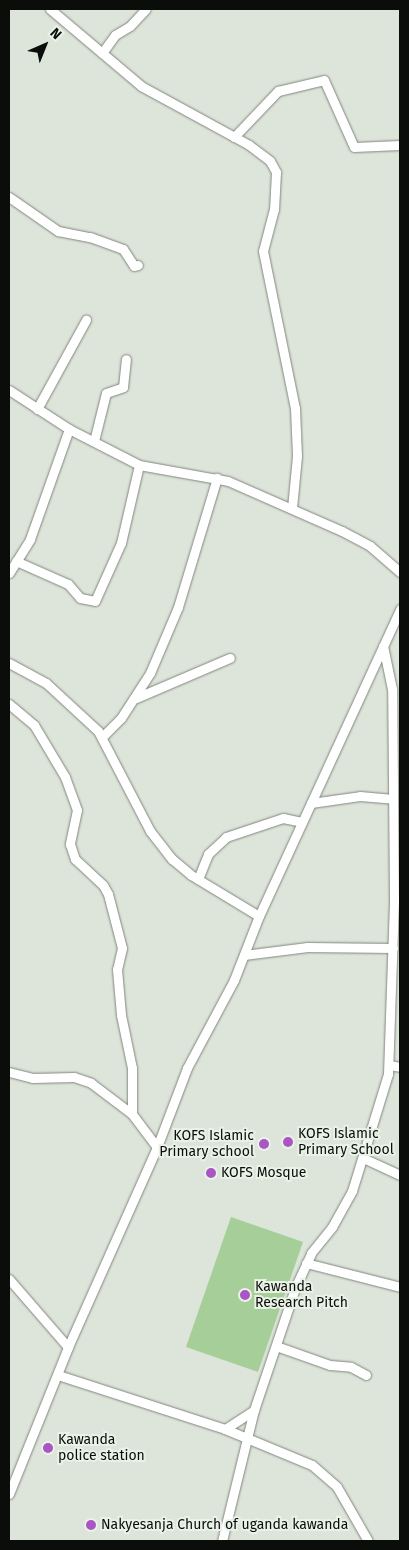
<!DOCTYPE html>
<html>
<head>
<meta charset="utf-8">
<style>
  body { margin:0 }
  #map { position:relative; width:409px; height:1550px; overflow:hidden; background:#dde4da; font-family:"Fira Sans",sans-serif }
  div>[style] { position:absolute }
  .green>* { inset:0; background:#a6ce98 }
  .roads { filter:drop-shadow(0 0 1px #80877e) drop-shadow(0 0 1px #80877e) }
  .minor>* { height:9px; margin:-4.5px; padding:0 4.5px; transform-origin:4.5px; border-radius:4.5px; background:#fff }
  .dots>* { width:14px; height:14px; translate:-50% -50%; box-sizing:border-box; border:2px solid #eaf2e7; border-radius:50% }
  span { translate:-50% -50%; white-space:nowrap; text-align:center; line-height:1.15; -webkit-text-stroke:4px #eaf2e7; paint-order:stroke }
  .poi-label { font-size:14px; color:#0a0d0a }
  .left { translate:0 -50%; text-align:left }
  .right { translate:-100% -50%; text-align:right }
  .frame { position:absolute; inset:0; border:10px solid #0a0d0a; pointer-events:none }
  .north { position:absolute; left:20px; top:20px; width:50px; height:50px; -webkit-text-stroke:4px #eaf2e7; paint-order:stroke; rotate:44deg; font-size:14px; font-weight:700; line-height:20px; text-align:center; color:#0a0d0a }
  .north::after { content:''; display:block; margin:auto; width:18px; height:22px; background:#0a0d0a; clip-path:polygon(50% 0,100% 100%,50% 72%,0 100%) }
</style>
</head>
<body>
<div id="map">
  <div class="green">
    <div style="clip-path:polygon(231px 1217px,303px 1242px,258px 1372px,186px 1347px)"></div>
  </div>
  <div class="roads">
    <div class="minor">
      <div style="left:50px;top:9px;width:119px;rotate:40.2deg"></div>
      <div style="left:141px;top:86px;width:123px;rotate:28.6deg"></div>
      <div style="left:249px;top:145px;width:26px;rotate:37deg"></div>
      <div style="left:270px;top:161px;width:13px;rotate:61deg"></div>
      <div style="left:276px;top:172px;width:37px;rotate:93deg"></div>
      <div style="left:274px;top:209px;width:43px;rotate:104.7deg"></div>
      <div style="left:263px;top:251px;width:160px;rotate:78.5deg"></div>
      <div style="left:295px;top:408px;width:48px;rotate:87.6deg"></div>
      <div style="left:297px;top:456px;width:52px;rotate:95.5deg"></div>
      <div style="left:102px;top:53px;width:22px;rotate:-54deg"></div>
      <div style="left:115px;top:35px;width:17px;rotate:-31deg"></div>
      <div style="left:130px;top:26px;width:23px;rotate:-47deg"></div>
      <div style="left:234px;top:137px;width:64px;rotate:-46.3deg"></div>
      <div style="left:278px;top:91px;width:47px;rotate:-13.4deg"></div>
      <div style="left:324px;top:80px;width:73px;rotate:65.9deg"></div>
      <div style="left:354px;top:147px;width:46px;rotate:-2.5deg"></div>
      <div style="left:9px;top:197px;width:60px;rotate:34.8deg"></div>
      <div style="left:58px;top:231px;width:33px;rotate:11deg"></div>
      <div style="left:90px;top:237px;width:35px;rotate:20deg"></div>
      <div style="left:123px;top:249px;width:20px;rotate:57deg"></div>
      <div style="left:134px;top:266px;width:4px;rotate:-14deg"></div>
      <div style="left:9px;top:390px;width:72px;rotate:33deg"></div>
      <div style="left:69px;top:429px;width:79px;rotate:27.2deg"></div>
      <div style="left:139px;top:465px;width:90px;rotate:10.2deg"></div>
      <div style="left:228px;top:481px;width:124px;rotate:23.7deg"></div>
      <div style="left:342px;top:531px;width:32px;rotate:28deg"></div>
      <div style="left:370px;top:546px;width:40px;rotate:41deg"></div>
      <div style="left:37px;top:409px;width:102px;rotate:-61.2deg"></div>
      <div style="left:94px;top:441px;width:49px;rotate:-76deg"></div>
      <div style="left:106px;top:393px;width:18px;rotate:-19deg"></div>
      <div style="left:123px;top:387px;width:28px;rotate:-84deg"></div>
      <div style="left:16px;top:561px;width:57px;rotate:23.9deg"></div>
      <div style="left:68px;top:584px;width:18px;rotate:49deg"></div>
      <div style="left:80px;top:598px;width:15px;rotate:11deg"></div>
      <div style="left:95px;top:601px;width:64px;rotate:-65.9deg"></div>
      <div style="left:121px;top:543px;width:80px;rotate:-77deg"></div>
      <div style="left:9px;top:573px;width:40px;rotate:-58deg"></div>
      <div style="left:30px;top:539px;width:117px;rotate:-70.5deg"></div>
      <div style="left:9px;top:663px;width:42px;rotate:28.4deg"></div>
      <div style="left:46px;top:683px;width:71px;rotate:42.7deg"></div>
      <div style="left:98px;top:731px;width:113px;rotate:62.5deg"></div>
      <div style="left:150px;top:831px;width:36px;rotate:52deg"></div>
      <div style="left:172px;top:859px;width:25px;rotate:40deg"></div>
      <div style="left:191px;top:875px;width:79px;rotate:31.1deg"></div>
      <div style="left:136px;top:698px;width:102px;rotate:-23.1deg"></div>
      <div style="left:9px;top:704px;width:33px;rotate:40deg"></div>
      <div style="left:34px;top:725px;width:61px;rotate:59.2deg"></div>
      <div style="left:65px;top:777px;width:35px;rotate:70deg"></div>
      <div style="left:77px;top:810px;width:35px;rotate:102deg"></div>
      <div style="left:70px;top:844px;width:16px;rotate:72deg"></div>
      <div style="left:75px;top:859px;width:38px;rotate:43deg"></div>
      <div style="left:103px;top:885px;width:10px;rotate:61deg"></div>
      <div style="left:108px;top:894px;width:56px;rotate:75.5deg"></div>
      <div style="left:122px;top:948px;width:22px;rotate:103deg"></div>
      <div style="left:117px;top:969px;width:46px;rotate:85deg"></div>
      <div style="left:121px;top:1015px;width:54px;rotate:78.3deg"></div>
      <div style="left:132px;top:1068px;width:46px;rotate:90deg"></div>
      <div style="left:102px;top:737px;width:27px;rotate:-45deg"></div>
      <div style="left:121px;top:718px;width:54px;rotate:-57.2deg"></div>
      <div style="left:150px;top:673px;width:72px;rotate:-67deg"></div>
      <div style="left:178px;top:607px;width:135px;rotate:-73.2deg"></div>
      <div style="left:311px;top:803px;width:49px;rotate:-8.1deg"></div>
      <div style="left:360px;top:796px;width:33px;rotate:5deg"></div>
      <div style="left:198px;top:879px;width:27px;rotate:-68deg"></div>
      <div style="left:208px;top:854px;width:25px;rotate:-43deg"></div>
      <div style="left:226px;top:837px;width:60px;rotate:-18.4deg"></div>
      <div style="left:283px;top:818px;width:19px;rotate:12deg"></div>
      <div style="left:244px;top:955px;width:64px;rotate:-7.2deg"></div>
      <div style="left:307px;top:947px;width:86px;rotate:0.7deg"></div>
      <div style="left:389px;top:1065px;width:11px;rotate:10deg"></div>
      <div style="left:9px;top:1072px;width:25px;rotate:14deg"></div>
      <div style="left:33px;top:1078px;width:41px;rotate:-1.4deg"></div>
      <div style="left:74px;top:1077px;width:18px;rotate:19deg"></div>
      <div style="left:91px;top:1083px;width:51px;rotate:37.1deg"></div>
      <div style="left:132px;top:1114px;width:41px;rotate:52.9deg"></div>
      <div style="left:363px;top:1158px;width:41px;rotate:24.7deg"></div>
      <div style="left:306px;top:1263px;width:97px;rotate:14.3deg"></div>
      <div style="left:9px;top:1279px;width:90px;rotate:49.1deg"></div>
      <div style="left:276px;top:1346px;width:57px;rotate:19.4deg"></div>
      <div style="left:330px;top:1365px;width:21px;rotate:5deg"></div>
      <div style="left:351px;top:1367px;width:17px;rotate:28deg"></div>
      <div style="left:58px;top:1375px;width:176px;rotate:17.9deg"></div>
      <div style="left:225px;top:1429px;width:94px;rotate:22.5deg"></div>
      <div style="left:312px;top:1465px;width:33px;rotate:41deg"></div>
      <div style="left:337px;top:1487px;width:62px;rotate:60.1deg"></div>
      <div style="left:225px;top:1429px;width:35px;rotate:-33deg"></div>
      <div style="left:9px;top:1494px;width:158px;rotate:-68.1deg"></div>
      <div style="left:68px;top:1347px;width:219px;rotate:-66deg"></div>
      <div style="left:157px;top:1147px;width:85px;rotate:-69.2deg"></div>
      <div style="left:187px;top:1068px;width:100px;rotate:-61.9deg"></div>
      <div style="left:234px;top:980px;width:69px;rotate:-68.7deg"></div>
      <div style="left:259px;top:916px;width:338px;rotate:-65.3deg"></div>
      <div style="left:222px;top:1541px;width:135px;rotate:-76.3deg"></div>
      <div style="left:254px;top:1410px;width:129px;rotate:-71.4deg"></div>
      <div style="left:295px;top:1288px;width:38px;rotate:-65deg"></div>
      <div style="left:311px;top:1253px;width:33px;rotate:-51deg"></div>
      <div style="left:332px;top:1227px;width:41px;rotate:-60.9deg"></div>
      <div style="left:352px;top:1191px;width:122px;rotate:-72.9deg"></div>
      <div style="left:388px;top:1074px;width:176px;rotate:-88deg"></div>
      <div style="left:394px;top:898px;width:209px;rotate:-90.5deg"></div>
      <div style="left:392px;top:689px;width:44px;rotate:-101.8deg"></div>
    </div>
  </div>
  <div class="dots">
    <div style="left:288px;top:1142px;background:#a955c3"></div>
    <div style="left:264px;top:1144px;background:#a955c3"></div>
    <div style="left:211px;top:1173px;background:#a955c3"></div>
    <div style="left:245px;top:1295px;background:#a955c3"></div>
    <div style="left:48px;top:1448px;background:#a955c3"></div>
    <div style="left:91px;top:1525px;background:#a955c3"></div>
  </div>
  <div class="poi-label">
    <span class="left" style="left:298px;top:1142px">KOFS Islamic<br>Primary School</span>
    <span class="right" style="left:254px;top:1144px">KOFS Islamic<br>Primary school</span>
    <span class="left" style="left:221px;top:1173px">KOFS Mosque</span>
    <span class="left" style="left:255px;top:1295px">Kawanda<br>Research Pitch</span>
    <span class="left" style="left:58px;top:1448px">Kawanda<br>police station</span>
    <span class="left" style="left:101px;top:1525px">Nakyesanja Church of uganda kawanda</span>
  </div>
  <div class="frame"></div>
  <div class="north">N</div>
</div>
</body>
</html>
